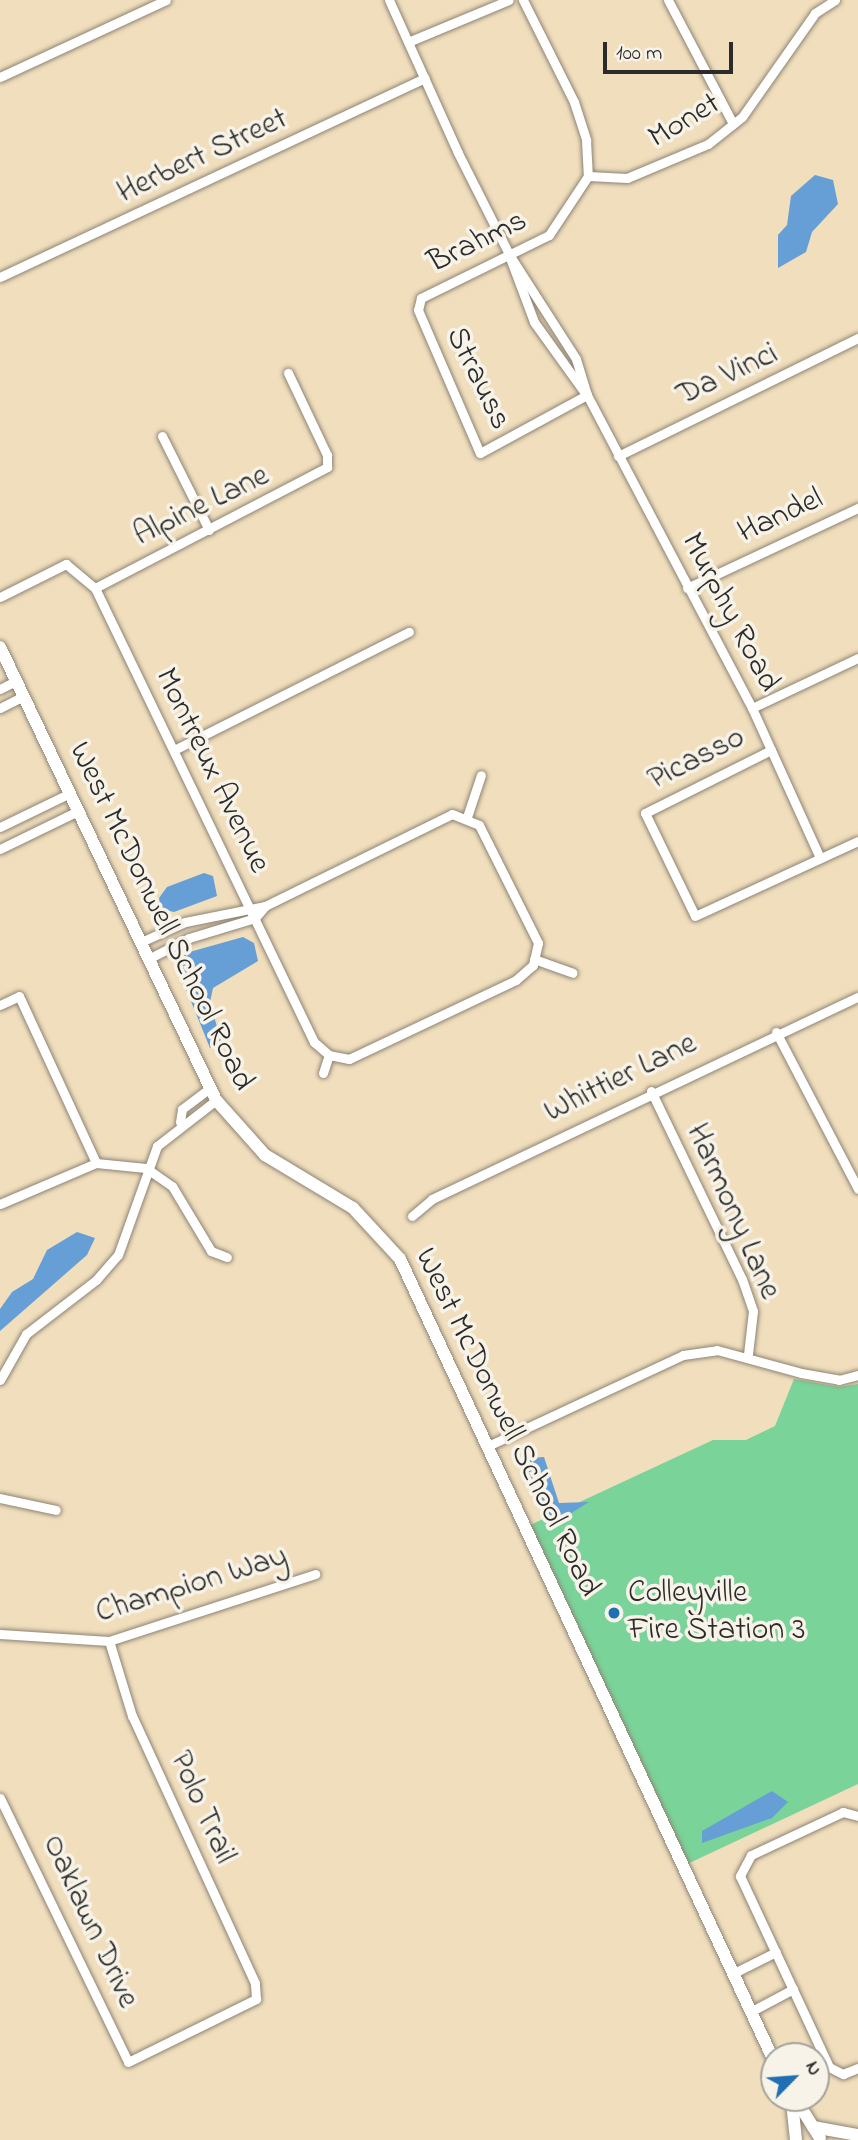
<!DOCTYPE html>
<html>
<head>
<meta charset="utf-8">
<style>
  body { margin:0 }
  #map { position:relative; width:858px; height:2140px; overflow:hidden; background:#f0debd; font-family:"Indie Flower",sans-serif }
  div>[style] { position:absolute }
  .green>* { inset:0; background:#7ad399 }
  .water>* { inset:0; background:#669fd5 }
  .roads { filter:drop-shadow(0 0 2px #8e8474) drop-shadow(0 0 2px #8e8474) }
  .street>* { height:9px; margin:-4.5px; padding:0 4.5px; transform-origin:4.5px; border-radius:4.5px; background:#fff }
  .secondary>* { height:12px; margin:-6px; padding:0 6px; transform-origin:6px; border-radius:6px; background:#fff }
  .dots>* { width:19px; height:19px; translate:-50% -50%; box-sizing:border-box; border:4px solid #f7f3e8; border-radius:50% }
  span { translate:-50% -50%; white-space:nowrap; text-align:center; line-height:1.15; -webkit-text-stroke:7px #f7f3e8; paint-order:stroke }
  .street-label { font-size:32px; color:#2b2b2b }
  .poi-label { font-size:32px; color:#2b2b2b }
  .left { translate:0 -50%; text-align:left }
  .north { position:absolute; left:760px; top:2042px; width:70px; height:70px; box-sizing:border-box; background:#f7f3e8; border:2px solid #a5a39c; border-radius:50%; rotate:65deg; font-size:19px; font-weight:700; line-height:28px; text-align:center; color:#2b2b2b }
  .north::after { content:''; display:block; margin:auto; width:24px; height:32px; background:#1f6fb2; clip-path:polygon(50% 0,100% 100%,50% 72%,0 100%) }
  .scale { position:absolute; left:603px; top:42px; width:130px; height:32px; box-sizing:border-box; border:4px solid #2b2b2b; border-top:0; padding-left:9px; font-size:21px; line-height:24px; white-space:nowrap; color:#2b2b2b; -webkit-text-stroke:5px #f7f3e8; paint-order:stroke }
</style>
</head>
<body>
<div id="map">
  <div class="green">
    <div style="clip-path:polygon(794px 1379px,839px 1387px,858px 1384px,858px 1784px,683px 1866px,528px 1526px,713px 1440px,746px 1440px,775px 1426px)"></div>
  </div>
  <div class="water">
    <div style="clip-path:polygon(815px 175px,833px 180px,838px 204px,812px 232px,806px 252px,778px 268px,778px 235px,787px 225px,791px 196px)"></div>
    <div style="clip-path:polygon(204px 873px,213px 876px,217px 896px,174px 912px,161px 909px,159px 898px,167px 887px)"></div>
    <div style="clip-path:polygon(243px 937px,254px 943px,258px 961px,213px 988px,210px 1002px,221px 1041px,210px 1048px,177px 967px,186px 953px)"></div>
    <div style="clip-path:polygon(77px 1232px,95px 1238px,87px 1255px,0 1331px,0 1309px,12px 1292px,33px 1279px,47px 1250px)"></div>
    <div style="clip-path:polygon(544px 1457px,559px 1503px,589px 1502px,557px 1522px,546px 1516px,526px 1467px,529px 1458px)"></div>
    <div style="clip-path:polygon(772px 1791px,788px 1802px,772px 1818px,702px 1843px,702px 1831px)"></div>
  </div>
  <div class="roads">
    <div class="street">
      <div style="left:389px;top:0;width:168px;rotate:65.7deg"></div>
      <div style="left:458px;top:153px;width:115px;rotate:63.2deg"></div>
      <div style="left:510px;top:256px;width:122px;rotate:57.3deg"></div>
      <div style="left:576px;top:359px;width:38px;rotate:73deg"></div>
      <div style="left:587px;top:395px;width:354px;rotate:62.2deg"></div>
      <div style="left:752px;top:708px;width:165px;rotate:65.6deg"></div>
      <div style="left:523px;top:0;width:114px;rotate:63.4deg"></div>
      <div style="left:574px;top:102px;width:40px;rotate:72deg"></div>
      <div style="left:586px;top:140px;width:36px;rotate:87deg"></div>
      <div style="left:588px;top:176px;width:71px;rotate:123.5deg"></div>
      <div style="left:549px;top:235px;width:143px;rotate:153.8deg"></div>
      <div style="left:421px;top:298px;width:12px;rotate:104deg"></div>
      <div style="left:418px;top:310px;width:156px;rotate:66.6deg"></div>
      <div style="left:480px;top:453px;width:122px;rotate:-28.5deg"></div>
      <div style="left:668px;top:0;width:140px;rotate:62.3deg"></div>
      <div style="left:408px;top:42px;width:109px;rotate:-22.6deg"></div>
      <div style="left:0;top:77px;width:183px;rotate:-24.9deg"></div>
      <div style="left:588px;top:176px;width:39px;rotate:3deg"></div>
      <div style="left:627px;top:178px;width:88px;rotate:-22.8deg"></div>
      <div style="left:708px;top:144px;width:43px;rotate:-38.5deg"></div>
      <div style="left:742px;top:117px;width:127px;rotate:-54.9deg"></div>
      <div style="left:815px;top:13px;width:24px;rotate:-33deg"></div>
      <div style="left:510px;top:258px;width:68px;rotate:69.4deg"></div>
      <div style="left:534px;top:322px;width:87px;rotate:54.3deg"></div>
      <div style="left:0;top:277px;width:469px;rotate:-25.1deg"></div>
      <div style="left:162px;top:436px;width:105px;rotate:63.4deg"></div>
      <div style="left:618px;top:456px;width:267px;rotate:-26.2deg"></div>
      <div style="left:95px;top:588px;width:262px;rotate:-27.5deg"></div>
      <div style="left:327px;top:467px;width:12px;rotate:-90deg"></div>
      <div style="left:327px;top:455px;width:91px;rotate:-115.4deg"></div>
      <div style="left:687px;top:588px;width:189px;rotate:-25.1deg"></div>
      <div style="left:0;top:597px;width:74px;rotate:-26.6deg"></div>
      <div style="left:66px;top:564px;width:38px;rotate:40deg"></div>
      <div style="left:95px;top:588px;width:504px;rotate:64.25deg"></div>
      <div style="left:314px;top:1042px;width:20px;rotate:41deg"></div>
      <div style="left:0;top:689px;width:18px;rotate:-27deg"></div>
      <div style="left:0;top:708px;width:27px;rotate:-27deg"></div>
      <div style="left:752px;top:708px;width:117px;rotate:-25.3deg"></div>
      <div style="left:174px;top:750px;width:263px;rotate:-26.7deg"></div>
      <div style="left:771px;top:750px;width:141px;rotate:153.4deg"></div>
      <div style="left:645px;top:813px;width:114px;rotate:64.1deg"></div>
      <div style="left:695px;top:916px;width:179px;rotate:-24.7deg"></div>
      <div style="left:467px;top:817px;width:44px;rotate:-71.6deg"></div>
      <div style="left:0;top:827px;width:78px;rotate:-25.9deg"></div>
      <div style="left:0;top:849px;width:87px;rotate:-26deg"></div>
      <div style="left:265px;top:906px;width:208px;rotate:-26.2deg"></div>
      <div style="left:452px;top:814px;width:29px;rotate:22deg"></div>
      <div style="left:479px;top:825px;width:132px;rotate:63.4deg"></div>
      <div style="left:538px;top:943px;width:23px;rotate:103deg"></div>
      <div style="left:533px;top:965px;width:23px;rotate:139deg"></div>
      <div style="left:516px;top:980px;width:185px;rotate:154.7deg"></div>
      <div style="left:349px;top:1059px;width:20px;rotate:-169deg"></div>
      <div style="left:141px;top:942px;width:48px;rotate:-24.4deg"></div>
      <div style="left:185px;top:922px;width:82px;rotate:-11.3deg"></div>
      <div style="left:265px;top:906px;width:16px;rotate:130deg"></div>
      <div style="left:255px;top:918px;width:69px;rotate:163.1deg"></div>
      <div style="left:189px;top:938px;width:46px;rotate:152.9deg"></div>
      <div style="left:534px;top:959px;width:41px;rotate:19.7deg"></div>
      <div style="left:0;top:1005px;width:21px;rotate:-25deg"></div>
      <div style="left:19px;top:996px;width:184px;rotate:65.2deg"></div>
      <div style="left:776px;top:1032px;width:177px;rotate:62.4deg"></div>
      <div style="left:323px;top:1073px;width:19px;rotate:-72deg"></div>
      <div style="left:651px;top:1091px;width:209px;rotate:64.2deg"></div>
      <div style="left:742px;top:1279px;width:34px;rotate:71deg"></div>
      <div style="left:753px;top:1311px;width:43px;rotate:96.6deg"></div>
      <div style="left:180px;top:1122px;width:13px;rotate:-81deg"></div>
      <div style="left:182px;top:1109px;width:34px;rotate:-37deg"></div>
      <div style="left:0;top:1204px;width:104px;rotate:-23.1deg"></div>
      <div style="left:96px;top:1163px;width:50px;rotate:5.7deg"></div>
      <div style="left:146px;top:1168px;width:32px;rotate:35deg"></div>
      <div style="left:172px;top:1186px;width:76px;rotate:59deg"></div>
      <div style="left:211px;top:1251px;width:17px;rotate:21deg"></div>
      <div style="left:412px;top:1216px;width:26px;rotate:-40deg"></div>
      <div style="left:432px;top:1199px;width:471px;rotate:-25.4deg"></div>
      <div style="left:0;top:1380px;width:53px;rotate:-60.5deg"></div>
      <div style="left:26px;top:1334px;width:88px;rotate:-37.6deg"></div>
      <div style="left:96px;top:1280px;width:33px;rotate:-49deg"></div>
      <div style="left:118px;top:1255px;width:116px;rotate:-70.3deg"></div>
      <div style="left:157px;top:1146px;width:75px;rotate:-37.9deg"></div>
      <div style="left:490px;top:1445px;width:213px;rotate:-25deg"></div>
      <div style="left:683px;top:1355px;width:34px;rotate:-8deg"></div>
      <div style="left:717px;top:1350px;width:87px;rotate:15.3deg"></div>
      <div style="left:801px;top:1373px;width:39px;rotate:10deg"></div>
      <div style="left:839px;top:1380px;width:20px;rotate:-15deg"></div>
      <div style="left:0;top:1498px;width:57px;rotate:12.1deg"></div>
      <div style="left:0;top:1634px;width:109px;rotate:3.7deg"></div>
      <div style="left:109px;top:1641px;width:217px;rotate:-18deg"></div>
      <div style="left:0;top:1798px;width:293px;rotate:64.1deg"></div>
      <div style="left:128px;top:2062px;width:143px;rotate:-26.2deg"></div>
      <div style="left:256px;top:1999px;width:16px;rotate:-94deg"></div>
      <div style="left:255px;top:1983px;width:294px;rotate:-114.7deg"></div>
      <div style="left:132px;top:1716px;width:78px;rotate:-107deg"></div>
      <div style="left:858px;top:1816px;width:16px;rotate:-165deg"></div>
      <div style="left:843px;top:1812px;width:102px;rotate:154.9deg"></div>
      <div style="left:751px;top:1855px;width:24px;rotate:118deg"></div>
      <div style="left:740px;top:1876px;width:211px;rotate:65deg"></div>
      <div style="left:829px;top:2067px;width:16px;rotate:27deg"></div>
      <div style="left:843px;top:2074px;width:16px;rotate:-22deg"></div>
      <div style="left:732px;top:1974px;width:49px;rotate:-26.6deg"></div>
      <div style="left:750px;top:2012px;width:49px;rotate:-28.1deg"></div>
    </div>
    <div class="secondary">
      <div style="left:0;top:647px;width:502px;rotate:64.51deg"></div>
      <div style="left:216px;top:1100px;width:74px;rotate:48.3deg"></div>
      <div style="left:265px;top:1155px;width:103px;rotate:31.1deg"></div>
      <div style="left:353px;top:1208px;width:69px;rotate:47.3deg"></div>
      <div style="left:400px;top:1259px;width:885px;rotate:65deg"></div>
      <div style="left:795px;top:2098px;width:47px;rotate:58deg"></div>
      <div style="left:792px;top:2102px;width:38px;rotate:84deg"></div>
      <div style="left:813px;top:2127px;width:46px;rotate:10.1deg"></div>
    </div>
  </div>
  <div class="dots">
    <div style="left:614px;top:1613px;background:#1f6fb2"></div>
  </div>
  <div class="street-label">
    <span style="left:685px;top:122px;rotate:-31deg">Monet</span>
    <span style="left:203px;top:157px;rotate:-25deg">Herbert Street</span>
    <span style="left:478px;top:243px;rotate:-26deg">Brahms</span>
    <span style="left:728px;top:376px;rotate:-25deg">Da Vinci</span>
    <span style="left:477px;top:379px;rotate:64deg">Strauss</span>
    <span style="left:202px;top:507px;rotate:-26deg">Alpine Lane</span>
    <span style="left:781px;top:517px;rotate:-25deg">Handel</span>
    <span style="left:729px;top:613px;rotate:62deg">Murphy Road</span>
    <span style="left:697px;top:760px;rotate:-27deg">Picasso</span>
    <span style="left:211px;top:771px;rotate:64deg">Montreux Avenue</span>
    <span style="left:160px;top:917px;rotate:64deg">West McDonwell School Road</span>
    <span style="left:621px;top:1079px;rotate:-26deg">Whittier Lane</span>
    <span style="left:732px;top:1212px;rotate:66deg">Harmony Lane</span>
    <span style="left:506px;top:1423px;rotate:64deg">West McDonwell School Road</span>
    <span style="left:192px;top:1586px;rotate:-17deg">Champion Way</span>
    <span style="left:201px;top:1808px;rotate:66deg">Polo Trail</span>
    <span style="left:89px;top:1922px;rotate:65deg">Oaklawn Drive</span>
  </div>
  <div class="poi-label">
    <span class="left" style="left:628px;top:1613px">Colleyville<br>Fire Station 3</span>
  </div>
  <div class="north">N</div>
  <div class="scale">100 m</div>
</div>
</body>
</html>
